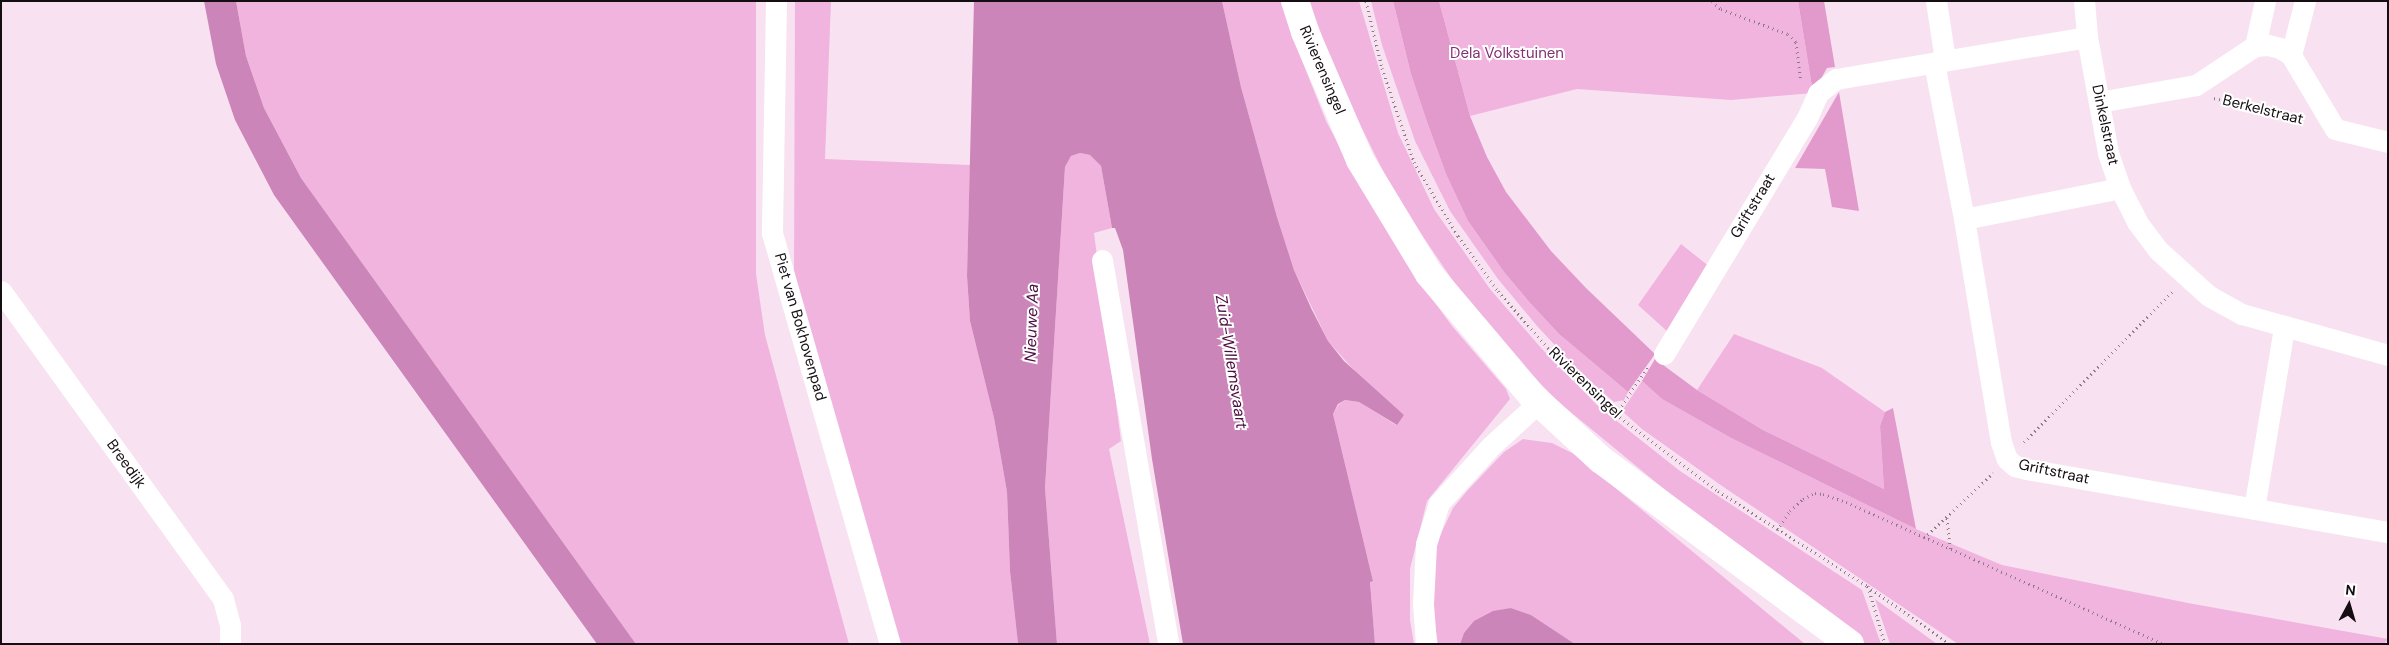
<!DOCTYPE html>
<html>
<head>
<meta charset="utf-8">
<style>
  body { margin:0 }
  #map { position:relative; width:2389px; height:645px; overflow:hidden; background:#f8e2f1; font-family:"DM Sans",sans-serif }
  div>[style] { position:absolute }
  .green>* { inset:0; background:#f1b4df }
  .forest>* { inset:0; background:#e29acd }
  .water>* { inset:0; background:#cb85b8 }
  .path>* { height:3px; margin-top:-1.5px; transform-origin:0; background:repeating-linear-gradient(90deg,#8b7c86 0 1px,transparent 0 5px) }
  .minor>* { height:21px; margin:-10.5px; padding:0 10.5px; transform-origin:10.5px; border-radius:10.5px; background:#fff }
  .major>* { height:28px; margin:-14px; padding:0 14px; transform-origin:14px; border-radius:14px; background:#fff }
  span { translate:-50% -50%; white-space:nowrap; text-align:center; line-height:1.15; -webkit-text-stroke:4px #fff; paint-order:stroke }
  .park-label { font-size:15px; color:#843171 }
  .street-label { font-size:15px; color:#140d12 }
  .water-label { font-size:16px; color:#4c0d3f; font-style:italic }
  .frame { position:absolute; inset:0; border:2px solid #140d12; pointer-events:none }
  .north { position:absolute; left:2324px; top:580px; width:50px; height:50px; -webkit-text-stroke:4px #fff; paint-order:stroke; rotate:6deg; font-size:14px; font-weight:700; line-height:20px; text-align:center; color:#140d12 }
  .north::after { content:''; display:block; margin:auto; width:18px; height:22px; background:#140d12; clip-path:polygon(50% 0,100% 100%,50% 72%,0 100%) }
</style>
</head>
<body>
<div id="map">
  <div class="green">
    <div style="clip-path:polygon(236px 1px,756px 1px,756px 274px,765px 335px,849px 644px,636px 644px,301px 178px,264px 108px,246px 56px)"></div>
    <div style="clip-path:polygon(795px 1px,831px 1px,825px 159px,970px 165px,967px 276px,970px 321px,994px 418px,1007px 492px,1010px 571px,1018px 644px,895px 644px,794px 277px)"></div>
    <div style="clip-path:polygon(1222px 1px,1282px 1px,1299px 53px,1326px 121px,1344px 155px,1411px 270px,1452px 326px,1506px 389px,1510px 399px,1427px 501px,1410px 569px,1410px 620px,1414px 644px,1375px 644px,1370px 581px,1373px 581px,1333px 414px,1339px 404px,1345px 400px,1359px 402px,1396px 425px,1404px 415px,1361px 378px,1328px 341px,1294px 270px,1277px 217px,1241px 87px)"></div>
    <div style="clip-path:polygon(1309px 1px,1359px 1px,1398px 133px,1434px 209px,1490px 289px,1541px 348px,1599px 407px,1680px 471px,1862px 590px,1881px 644px,1864px 644px,1709px 526px,1556px 400px,1509px 350px,1460px 291px,1419px 231px,1385px 175px,1339px 82px)"></div>
    <div style="clip-path:polygon(1371px 1px,1393px 1px,1411px 74px,1426px 119px,1446px 174px,1468px 221px,1504px 272px,1531px 304px,1559px 334px,1628px 392px,1624px 400px,1614px 402px,1580px 372px,1537px 326px,1498px 279px,1450px 211px,1415px 141px,1382px 45px)"></div>
    <div style="clip-path:polygon(1439px 1px,1798px 1px,1813px 93px,1731px 100px,1577px 89px,1470px 116px)"></div>
    <div style="clip-path:polygon(1080px 153px,1090px 155px,1101px 166px,1112px 228px,1094px 233px,1121px 441px,1109px 449px,1150px 644px,1057px 644px,1045px 488px,1065px 167px,1071px 156px)"></div>
    <div style="clip-path:polygon(1681px 244px,1710px 267px,1668px 332px,1638px 305px)"></div>
    <div style="clip-path:polygon(1734px 334px,1822px 368px,1885px 412px,1880px 426px,1884px 489px,1763px 430px,1697px 390px)"></div>
    <div style="clip-path:polygon(1642px 381px,1662px 399px,1731px 438px,1916px 529px,2002px 565px,2188px 603px,2388px 639px,2384px 644px,1958px 644px,1722px 486px,1642px 429px,1622px 411px)"></div>
    <div style="clip-path:polygon(1523px 439px,1552px 443px,1574px 454px,1805px 644px,1575px 644px,1531px 615px,1511px 608px,1464px 633px,1460px 644px,1438px 644px,1433px 611px,1431px 565px,1437px 542px,1453px 508px,1467px 491px,1504px 452px)"></div>
    <div style="clip-path:polygon(1875px 599px,1937px 644px,1890px 644px)"></div>
  </div>
  <div class="forest">
    <div style="clip-path:polygon(1393px 1px,1439px 1px,1470px 116px,1487px 157px,1506px 192px,1551px 251px,1586px 288px,1655px 354px,1628px 392px,1559px 334px,1531px 304px,1504px 272px,1468px 221px,1446px 174px,1426px 119px,1411px 74px)"></div>
    <div style="clip-path:polygon(1798px 1px,1824px 1px,1835px 67px,1827px 68px,1813px 93px)"></div>
    <div style="clip-path:polygon(1839px 92px,1859px 211px,1832px 207px,1825px 169px,1795px 168px)"></div>
    <div style="clip-path:polygon(1655px 359px,1697px 390px,1763px 430px,1884px 489px,1880px 426px,1885px 412px,1893px 408px,1916px 529px,1731px 438px,1662px 399px,1642px 381px)"></div>
  </div>
  <div class="water">
    <div style="clip-path:polygon(204px 1px,236px 1px,246px 56px,264px 108px,301px 178px,636px 644px,597px 644px,274px 195px,235px 120px,216px 64px)"></div>
    <div style="clip-path:polygon(974px 1px,1222px 1px,1241px 87px,1277px 217px,1294px 270px,1312px 310px,1328px 341px,1344px 361px,1404px 415px,1397px 425px,1359px 402px,1345px 400px,1338px 404px,1333px 414px,1373px 581px,1370px 582px,1375px 644px,1183px 644px,1152px 459px,1123px 250px,1115px 228px,1112px 228px,1101px 166px,1090px 155px,1080px 153px,1071px 156px,1065px 167px,1045px 488px,1057px 644px,1018px 644px,1010px 571px,1007px 492px,994px 418px,970px 321px,967px 276px)"></div>
    <div style="clip-path:polygon(1511px 608px,1531px 615px,1575px 644px,1460px 644px,1464px 633px,1474px 621px,1493px 611px)"></div>
  </div>
  <div class="path">
    <div style="left:1366px;top:1px;width:69px;rotate:76.6deg"></div>
    <div style="left:1382px;top:68px;width:99px;rotate:71.2deg"></div>
    <div style="left:1414px;top:162px;width:86px;rotate:59.3deg"></div>
    <div style="left:1458px;top:236px;width:68px;rotate:54deg"></div>
    <div style="left:1498px;top:291px;width:76px;rotate:48.7deg"></div>
    <div style="left:1548px;top:348px;width:95px;rotate:44.1deg"></div>
    <div style="left:1616px;top:414px;width:128px;rotate:37deg"></div>
    <div style="left:1718px;top:491px;width:177px;rotate:32.5deg"></div>
    <div style="left:1867px;top:586px;width:101px;rotate:34.9deg"></div>
    <div style="left:1712px;top:1px;width:12px;rotate:42deg"></div>
    <div style="left:1721px;top:9px;width:72px;rotate:20.5deg"></div>
    <div style="left:1788px;top:34px;width:11px;rotate:45deg"></div>
    <div style="left:1796px;top:42px;width:38px;rotate:83deg"></div>
    <div style="left:2214px;top:98px;width:94px;rotate:14.2deg"></div>
    <div style="left:1616px;top:414px;width:57px;rotate:-55.8deg"></div>
    <div style="left:2024px;top:442px;width:211px;rotate:-45.4deg"></div>
    <div style="left:1947px;top:518px;width:31px;rotate:84deg"></div>
    <div style="left:1777px;top:530px;width:23px;rotate:-56deg"></div>
    <div style="left:1790px;top:511px;width:18px;rotate:-43deg"></div>
    <div style="left:1803px;top:499px;width:13px;rotate:-27deg"></div>
    <div style="left:1815px;top:493px;width:8px;rotate:7deg"></div>
    <div style="left:1823px;top:494px;width:24px;rotate:19deg"></div>
    <div style="left:1846px;top:502px;width:348px;rotate:24.1deg"></div>
    <div style="left:1924px;top:538px;width:95px;rotate:-43.3deg"></div>
    <div style="left:1868px;top:586px;width:60px;rotate:73.7deg"></div>
  </div>
  <div class="minor">
    <div style="left:776px;top:1px;width:232px;rotate:91deg"></div>
    <div style="left:772px;top:233px;width:428px;rotate:74deg"></div>
    <div style="left:1936px;top:1px;width:60px;rotate:81.3deg"></div>
    <div style="left:2084px;top:1px;width:36px;rotate:85deg"></div>
    <div style="left:2087px;top:37px;width:118px;rotate:79.7deg"></div>
    <div style="left:2108px;top:153px;width:37px;rotate:71deg"></div>
    <div style="left:2120px;top:188px;width:38px;rotate:63deg"></div>
    <div style="left:2137px;top:222px;width:36px;rotate:53deg"></div>
    <div style="left:2159px;top:251px;width:67px;rotate:42deg"></div>
    <div style="left:2209px;top:296px;width:38px;rotate:29deg"></div>
    <div style="left:2242px;top:314px;width:152px;rotate:15.7deg"></div>
    <div style="left:2255px;top:46px;width:46px;rotate:-77.5deg"></div>
    <div style="left:2291px;top:55px;width:56px;rotate:-75.5deg"></div>
    <div style="left:1934px;top:63px;width:159px;rotate:79.1deg"></div>
    <div style="left:1964px;top:219px;width:226px;rotate:80.6deg"></div>
    <div style="left:2001px;top:442px;width:18px;rotate:71deg"></div>
    <div style="left:2007px;top:459px;width:11px;rotate:41deg"></div>
    <div style="left:2015px;top:466px;width:11px;rotate:15deg"></div>
    <div style="left:2026px;top:469px;width:367px;rotate:9.9deg"></div>
    <div style="left:2099px;top:102px;width:98px;rotate:-9.9deg"></div>
    <div style="left:2196px;top:85px;width:71px;rotate:-33.5deg"></div>
    <div style="left:2255px;top:46px;width:13px;rotate:-4deg"></div>
    <div style="left:2268px;top:45px;width:12px;rotate:14deg"></div>
    <div style="left:2280px;top:48px;width:13px;rotate:32deg"></div>
    <div style="left:2291px;top:55px;width:86px;rotate:59.3deg"></div>
    <div style="left:2335px;top:129px;width:55px;rotate:13.8deg"></div>
    <div style="left:1964px;top:219px;width:159px;rotate:-11.2deg"></div>
    <div style="left:1102px;top:260px;width:390px;rotate:80.2deg"></div>
    <div style="left:1px;top:291px;width:380px;rotate:54.2deg"></div>
    <div style="left:223px;top:599px;width:27px;rotate:75deg"></div>
    <div style="left:230px;top:625px;width:19px;rotate:90deg"></div>
    <div style="left:1664px;top:354px;width:276px;rotate:-58.8deg"></div>
    <div style="left:1807px;top:118px;width:27px;rotate:-66deg"></div>
    <div style="left:1818px;top:93px;width:23px;rotate:-38deg"></div>
    <div style="left:1836px;top:79px;width:254px;rotate:-9.5deg"></div>
    <div style="left:2254px;top:509px;width:183px;rotate:-80.6deg"></div>
    <div style="left:1426px;top:644px;width:40px;rotate:-94.3deg"></div>
    <div style="left:1423px;top:604px;width:60px;rotate:-87.1deg"></div>
    <div style="left:1426px;top:544px;width:43px;rotate:-72.4deg"></div>
    <div style="left:1439px;top:503px;width:77px;rotate:-47.6deg"></div>
    <div style="left:1491px;top:446px;width:65px;rotate:-42.5deg"></div>
  </div>
  <div class="major">
    <div style="left:1295px;top:1px;width:33px;rotate:72deg"></div>
    <div style="left:1305px;top:32px;width:139px;rotate:66.7deg"></div>
    <div style="left:1360px;top:160px;width:133px;rotate:58.8deg"></div>
    <div style="left:1429px;top:274px;width:160px;rotate:49.8deg"></div>
    <div style="left:1532px;top:396px;width:93px;rotate:42.8deg"></div>
    <div style="left:1600px;top:459px;width:311px;rotate:36.5deg"></div>
  </div>
  <div class="park-label">
    <span style="left:1507px;top:54px">Dela Volkstuinen</span>
  </div>
  <div class="street-label">
    <span style="left:1322px;top:70px;rotate:67deg">Rivierensingel</span>
    <span style="left:2263px;top:110px;rotate:14deg">Berkelstraat</span>
    <span style="left:2105px;top:125px;rotate:78deg">Dinkelstraat</span>
    <span style="left:1753px;top:206px;rotate:-59deg">Griftstraat</span>
    <span style="left:800px;top:327px;rotate:74deg">Piet van Bokhovenpad</span>
    <span style="left:1585px;top:383px;rotate:44deg">Rivierensingel</span>
    <span style="left:126px;top:464px;rotate:54deg">Breedijk</span>
    <span style="left:2054px;top:472px;rotate:12deg">Griftstraat</span>
  </div>
  <div class="water-label">
    <span style="left:1032px;top:323px;rotate:-88deg">Nieuwe Aa</span>
    <span style="left:1231px;top:362px;rotate:81deg">Zuid-Willemsvaart</span>
  </div>
  <div class="frame"></div>
  <div class="north">N</div>
</div>
</body>
</html>
